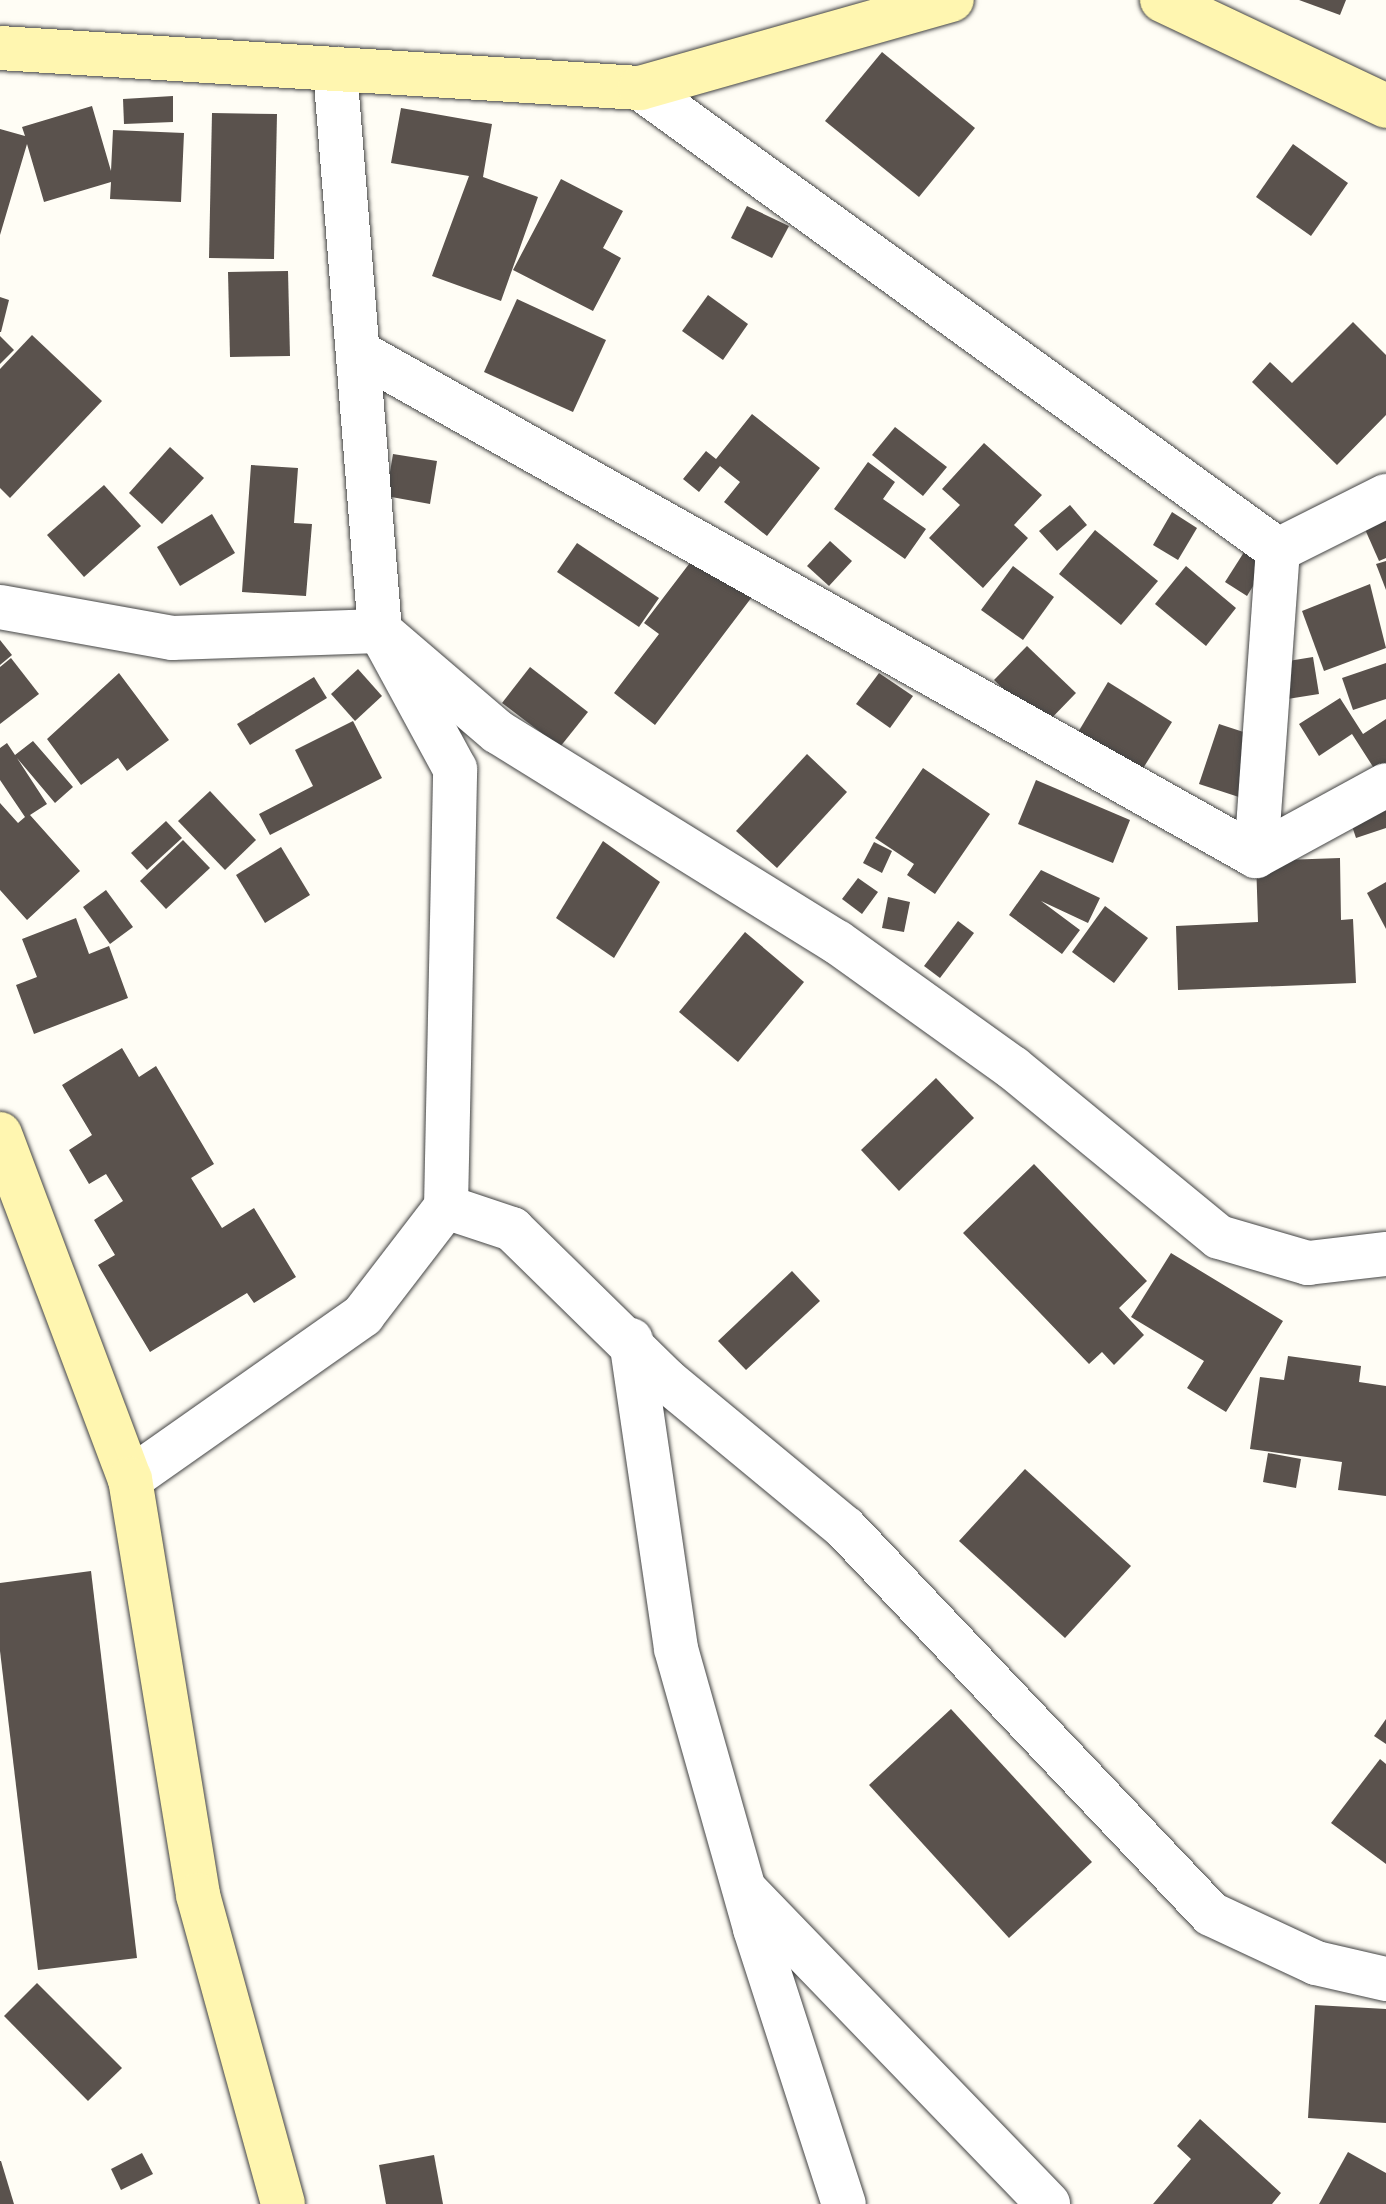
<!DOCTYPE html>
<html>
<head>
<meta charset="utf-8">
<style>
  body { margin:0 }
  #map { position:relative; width:1386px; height:2204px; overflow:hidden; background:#fffdf5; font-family:Literata,serif }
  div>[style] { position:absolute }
  .building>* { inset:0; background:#5a524d }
  .roads { filter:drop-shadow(0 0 2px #444) drop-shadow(0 0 2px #444) }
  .street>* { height:44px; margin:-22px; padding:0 22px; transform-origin:22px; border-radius:22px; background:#fff }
  .secondary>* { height:44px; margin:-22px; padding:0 22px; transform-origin:22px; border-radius:22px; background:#fff6b0 }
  span { translate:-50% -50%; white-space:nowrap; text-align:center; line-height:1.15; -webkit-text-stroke:8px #fff; paint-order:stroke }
</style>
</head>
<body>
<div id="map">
  <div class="building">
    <div style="clip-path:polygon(1299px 0,1346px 0,1340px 15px)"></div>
    <div style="clip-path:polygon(882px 52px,975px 128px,919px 197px,825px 121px)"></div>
    <div style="clip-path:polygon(173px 96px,173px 122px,124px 124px,123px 99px)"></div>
    <div style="clip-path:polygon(92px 106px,111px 171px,113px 130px,184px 133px,181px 202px,110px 199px,111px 182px,44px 202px,27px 144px,0 235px,0 129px,25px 136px,22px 127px)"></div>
    <div style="clip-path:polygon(401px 108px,492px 124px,483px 177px,538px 197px,501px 301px,432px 276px,469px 176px,391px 163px)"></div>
    <div style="clip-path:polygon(212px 113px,277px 114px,274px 259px,209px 258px)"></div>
    <div style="clip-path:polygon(1293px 144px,1348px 183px,1311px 236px,1256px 197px)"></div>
    <div style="clip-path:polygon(561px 179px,623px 211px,603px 248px,621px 258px,593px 311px,513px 270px)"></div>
    <div style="clip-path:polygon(747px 206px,789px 226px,772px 258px,731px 238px)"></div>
    <div style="clip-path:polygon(288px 271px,290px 356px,230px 357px,228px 272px)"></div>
    <div style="clip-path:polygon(708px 295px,748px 324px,723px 360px,682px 331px)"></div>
    <div style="clip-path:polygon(0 297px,9px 300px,1px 332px,0 332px)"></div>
    <div style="clip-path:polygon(517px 299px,606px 340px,573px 412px,484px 372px)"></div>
    <div style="clip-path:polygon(1353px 322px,1386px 355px,1386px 415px,1337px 465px,1252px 382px,1270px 362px,1292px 383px)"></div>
    <div style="clip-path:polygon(32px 335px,102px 401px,10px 498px,0 488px,0 369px)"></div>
    <div style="clip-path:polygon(0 336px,14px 350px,0 364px)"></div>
    <div style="clip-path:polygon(752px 414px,820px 468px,767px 536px,724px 502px,740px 482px,720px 466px,699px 492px,683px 479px,706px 451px,716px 459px)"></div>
    <div style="clip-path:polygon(895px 427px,947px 467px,923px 496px,872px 455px)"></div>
    <div style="clip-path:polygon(984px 443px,1042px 495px,1014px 525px,1028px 538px,983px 588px,929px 538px,960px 505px,942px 489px)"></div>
    <div style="clip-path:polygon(170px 447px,204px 478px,162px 524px,129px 493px)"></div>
    <div style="clip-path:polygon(393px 454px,437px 461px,430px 504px,386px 496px)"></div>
    <div style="clip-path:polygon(868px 462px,895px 482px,883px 499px,926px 529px,905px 559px,834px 509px)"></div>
    <div style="clip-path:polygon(251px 465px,298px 468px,294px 523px,312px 524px,306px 596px,242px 592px)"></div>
    <div style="clip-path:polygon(104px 485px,141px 526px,84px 577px,47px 535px)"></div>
    <div style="clip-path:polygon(1070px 505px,1087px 525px,1057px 551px,1039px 531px)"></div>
    <div style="clip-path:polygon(1386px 506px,1386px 558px,1379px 561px,1360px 518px)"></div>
    <div style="clip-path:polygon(1172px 512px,1197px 528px,1178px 560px,1153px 545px)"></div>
    <div style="clip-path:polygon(212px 514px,235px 553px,180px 586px,157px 547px)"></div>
    <div style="clip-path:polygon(1095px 530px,1158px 581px,1121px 625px,1059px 574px)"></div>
    <div style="clip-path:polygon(830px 541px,852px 561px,829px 586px,807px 566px)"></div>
    <div style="clip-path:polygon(577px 543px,659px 598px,639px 627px,557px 572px)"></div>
    <div style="clip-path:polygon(702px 547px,758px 589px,655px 725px,614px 693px,659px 634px,644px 623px)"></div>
    <div style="clip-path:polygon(1246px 549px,1267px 563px,1247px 596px,1225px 582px)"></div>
    <div style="clip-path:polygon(1386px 561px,1386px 590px,1376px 564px)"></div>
    <div style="clip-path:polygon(1013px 566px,1054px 597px,1023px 640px,981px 610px)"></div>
    <div style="clip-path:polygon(1186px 566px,1236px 608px,1206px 646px,1155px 604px)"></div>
    <div style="clip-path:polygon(1370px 584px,1386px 648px,1324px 671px,1302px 611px)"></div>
    <div style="clip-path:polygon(0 640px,12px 655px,0 665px)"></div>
    <div style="clip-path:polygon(1027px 646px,1076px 693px,1043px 727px,994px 680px)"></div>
    <div style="clip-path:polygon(1313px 657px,1319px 694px,1281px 700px,1276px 663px)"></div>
    <div style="clip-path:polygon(11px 658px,39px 694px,0 724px,0 667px)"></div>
    <div style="clip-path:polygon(1386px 663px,1386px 699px,1353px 710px,1342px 678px)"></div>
    <div style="clip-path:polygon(530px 667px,588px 712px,560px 747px,502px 703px)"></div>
    <div style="clip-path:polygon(358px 669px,382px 696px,355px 721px,331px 694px)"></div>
    <div style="clip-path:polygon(119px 673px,169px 740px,127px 771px,118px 758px,81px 785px,47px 739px)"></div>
    <div style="clip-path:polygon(879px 673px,913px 696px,890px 728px,856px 704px)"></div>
    <div style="clip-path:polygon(314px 677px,327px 698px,250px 745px,237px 724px)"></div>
    <div style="clip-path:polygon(1108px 682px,1172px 722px,1137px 778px,1074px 739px)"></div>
    <div style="clip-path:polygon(1340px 698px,1363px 734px,1386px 719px,1386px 767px,1377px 773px,1352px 734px,1319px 756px,1299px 724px)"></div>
    <div style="clip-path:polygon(353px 721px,382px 778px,270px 835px,259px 814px,313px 786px,295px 750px)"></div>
    <div style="clip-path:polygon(1219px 724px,1268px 740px,1248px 800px,1199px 784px)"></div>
    <div style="clip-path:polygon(33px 741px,73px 787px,55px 803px,17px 758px,47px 804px,30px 815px,80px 871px,27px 920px,0 890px,0 803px,18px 823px,25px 817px,0 780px,0 748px,7px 743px,15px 755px)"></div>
    <div style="clip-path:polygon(807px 754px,847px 792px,777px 868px,736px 831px)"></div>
    <div style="clip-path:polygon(923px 768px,990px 814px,935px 894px,907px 875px,914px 864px,875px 838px)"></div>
    <div style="clip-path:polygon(1036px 780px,1130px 820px,1113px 863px,1018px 824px)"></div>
    <div style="clip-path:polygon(210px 791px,256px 840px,225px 870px,178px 821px)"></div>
    <div style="clip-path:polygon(1386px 801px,1386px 828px,1356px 838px,1348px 814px)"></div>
    <div style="clip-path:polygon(166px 821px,182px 838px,147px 870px,131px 853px)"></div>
    <div style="clip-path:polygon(183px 840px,210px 868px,166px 909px,140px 881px)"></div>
    <div style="clip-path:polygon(603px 841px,660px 882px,614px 958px,556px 918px)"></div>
    <div style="clip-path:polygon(874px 842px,892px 851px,882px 873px,863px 863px)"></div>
    <div style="clip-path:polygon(281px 847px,310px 895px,265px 923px,236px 875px)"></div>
    <div style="clip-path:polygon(1340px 858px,1341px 920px,1353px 919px,1356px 983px,1178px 990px,1176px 926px,1258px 922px,1256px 861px)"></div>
    <div style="clip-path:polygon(1041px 870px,1100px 898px,1088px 923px,1041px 901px,1080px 930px,1062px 954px,1009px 915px)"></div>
    <div style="clip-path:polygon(858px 878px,878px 892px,862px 914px,842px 899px)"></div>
    <div style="clip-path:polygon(1386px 882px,1386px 929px,1367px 893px)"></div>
    <div style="clip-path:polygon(106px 890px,133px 927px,110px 944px,83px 907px)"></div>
    <div style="clip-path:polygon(888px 897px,910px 902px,904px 932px,882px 928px)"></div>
    <div style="clip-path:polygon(1105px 906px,1148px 938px,1114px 983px,1072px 952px)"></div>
    <div style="clip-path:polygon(76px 918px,89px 954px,109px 946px,128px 998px,34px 1034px,16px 985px,37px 977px,22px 939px)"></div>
    <div style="clip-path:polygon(958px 921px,974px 933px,940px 978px,924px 966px)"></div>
    <div style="clip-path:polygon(745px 932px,804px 982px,738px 1062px,679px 1012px)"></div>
    <div style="clip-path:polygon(122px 1048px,139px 1077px,156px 1066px,214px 1164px,191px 1178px,222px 1228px,254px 1208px,296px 1277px,254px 1303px,247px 1293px,150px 1352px,98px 1265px,115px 1255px,94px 1220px,123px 1201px,106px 1174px,89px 1184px,69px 1150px,92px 1135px,62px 1085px)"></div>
    <div style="clip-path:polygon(936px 1078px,974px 1118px,899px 1191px,861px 1150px)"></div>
    <div style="clip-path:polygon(1034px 1164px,1147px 1281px,1119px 1308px,1144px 1335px,1114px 1365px,1102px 1352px,1089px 1364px,963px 1233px)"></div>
    <div style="clip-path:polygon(1171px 1253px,1283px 1321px,1226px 1412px,1187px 1388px,1204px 1361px,1131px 1317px)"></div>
    <div style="clip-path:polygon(792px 1271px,820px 1301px,746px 1370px,718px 1341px)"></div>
    <div style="clip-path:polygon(1288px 1356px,1361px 1366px,1359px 1382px,1386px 1386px,1386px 1496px,1338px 1490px,1342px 1462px,1250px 1449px,1260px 1377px,1284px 1380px)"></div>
    <div style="clip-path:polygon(1268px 1453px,1301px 1459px,1296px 1488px,1263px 1482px)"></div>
    <div style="clip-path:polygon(1025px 1469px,1131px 1566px,1065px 1638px,959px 1541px)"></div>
    <div style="clip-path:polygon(91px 1571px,137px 1958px,38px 1970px,0 1651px,0 1583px)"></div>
    <div style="clip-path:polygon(951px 1709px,1092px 1862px,1009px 1938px,869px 1785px)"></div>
    <div style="clip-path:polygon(1386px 1719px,1386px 1744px,1374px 1736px)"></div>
    <div style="clip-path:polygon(1380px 1759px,1386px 1764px,1386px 1864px,1331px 1823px)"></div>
    <div style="clip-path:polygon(37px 1983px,122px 2068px,88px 2101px,4px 2016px)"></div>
    <div style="clip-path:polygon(1315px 2005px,1386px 2009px,1386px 2123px,1308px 2118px)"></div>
    <div style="clip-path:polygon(1200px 2119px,1281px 2193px,1272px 2204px,1153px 2204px,1191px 2159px,1177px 2146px)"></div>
    <div style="clip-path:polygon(1348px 2152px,1386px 2173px,1386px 2204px,1319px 2204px)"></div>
    <div style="clip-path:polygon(142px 2153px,153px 2174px,121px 2190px,111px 2169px)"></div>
    <div style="clip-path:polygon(434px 2155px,443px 2204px,386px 2204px,379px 2165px)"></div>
    <div style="clip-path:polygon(0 2161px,1px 2161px,14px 2204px,0 2204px)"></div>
  </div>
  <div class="roads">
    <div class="street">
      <div style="left:640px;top:88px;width:788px;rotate:35.91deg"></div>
      <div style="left:1278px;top:550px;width:121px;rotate:-26.6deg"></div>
      <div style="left:362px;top:354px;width:1025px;rotate:29.32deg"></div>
      <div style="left:1256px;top:856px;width:148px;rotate:-28.6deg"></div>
      <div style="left:0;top:607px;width:175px;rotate:10.2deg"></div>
      <div style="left:172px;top:638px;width:208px;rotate:-1.9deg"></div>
      <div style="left:380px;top:631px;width:155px;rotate:40.6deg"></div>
      <div style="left:498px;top:732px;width:399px;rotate:31.8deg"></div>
      <div style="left:837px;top:942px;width:216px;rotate:35.6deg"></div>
      <div style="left:1013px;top:1068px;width:266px;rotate:39.4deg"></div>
      <div style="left:1219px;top:1237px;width:93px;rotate:16.3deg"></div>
      <div style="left:1308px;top:1263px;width:79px;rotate:-6.6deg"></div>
      <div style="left:1256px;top:856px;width:307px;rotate:-85.9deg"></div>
      <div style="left:446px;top:1207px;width:70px;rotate:18.4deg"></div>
      <div style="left:512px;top:1229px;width:216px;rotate:44.4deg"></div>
      <div style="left:666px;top:1380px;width:232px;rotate:39.6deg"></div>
      <div style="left:845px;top:1528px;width:532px;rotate:46.52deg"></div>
      <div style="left:1211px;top:1914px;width:116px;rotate:25deg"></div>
      <div style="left:1316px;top:1963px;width:72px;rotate:12.9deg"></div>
      <div style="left:631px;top:1340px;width:312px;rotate:81.7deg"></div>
      <div style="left:676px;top:1649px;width:291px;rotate:74.2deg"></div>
      <div style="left:755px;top:1929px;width:289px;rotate:72.1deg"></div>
      <div style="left:130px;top:1479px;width:285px;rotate:-35.1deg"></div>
      <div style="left:363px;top:1315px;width:136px;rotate:-52.5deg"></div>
      <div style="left:446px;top:1207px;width:438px;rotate:-88.8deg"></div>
      <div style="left:455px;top:769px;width:157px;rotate:-118.5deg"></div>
      <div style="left:380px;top:631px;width:564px;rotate:-94.58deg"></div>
      <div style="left:748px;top:1893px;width:432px;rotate:46deg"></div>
    </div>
    <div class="secondary">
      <div style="left:1162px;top:0;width:248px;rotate:25.3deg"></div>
      <div style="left:0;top:48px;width:641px;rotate:3.58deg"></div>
      <div style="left:640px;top:88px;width:324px;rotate:-15.8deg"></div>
      <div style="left:0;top:1134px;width:369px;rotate:69.4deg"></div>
      <div style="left:130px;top:1479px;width:422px;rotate:80.7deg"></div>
      <div style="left:198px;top:1895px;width:320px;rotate:74.6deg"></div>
    </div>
  </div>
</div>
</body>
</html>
